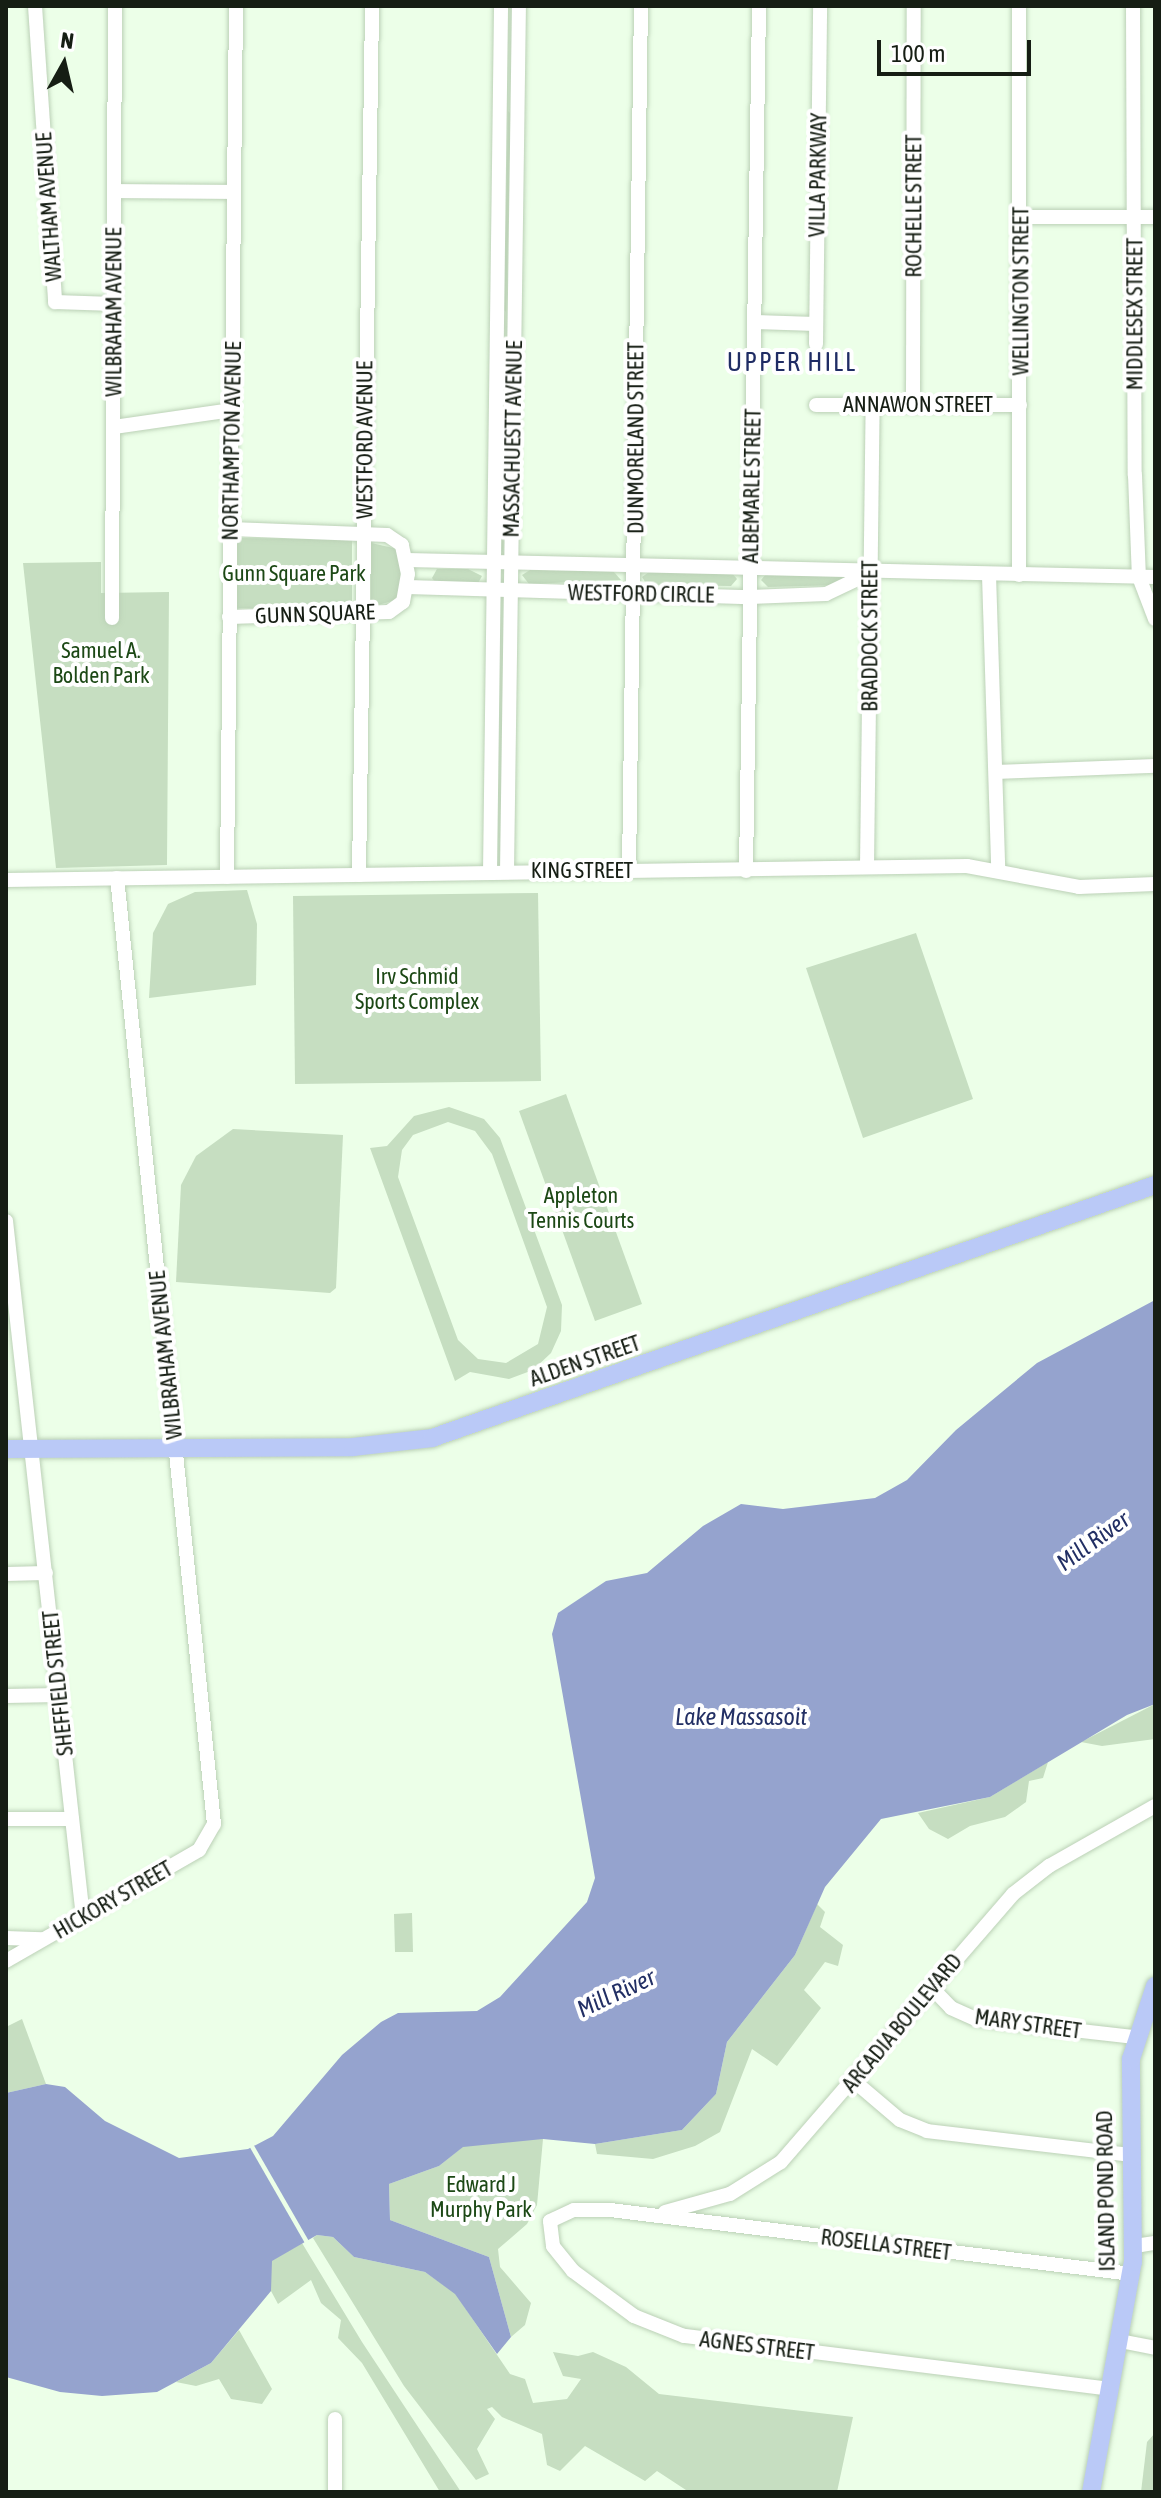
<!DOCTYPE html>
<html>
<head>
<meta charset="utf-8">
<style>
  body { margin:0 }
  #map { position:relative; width:1161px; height:2498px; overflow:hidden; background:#ecffe8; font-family:"Asap Condensed",sans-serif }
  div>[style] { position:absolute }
  .green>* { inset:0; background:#c6dec1 }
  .water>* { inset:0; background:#95a3ce }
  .pier>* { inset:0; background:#ecffe8 }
  .roads { filter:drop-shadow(0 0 2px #bbd1b6) drop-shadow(0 0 2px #bbd1b6) }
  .minor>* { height:14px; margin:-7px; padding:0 7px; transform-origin:7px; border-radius:7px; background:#fff }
  .major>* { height:18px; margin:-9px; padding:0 9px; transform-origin:9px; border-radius:9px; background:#bac9f7 }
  span { translate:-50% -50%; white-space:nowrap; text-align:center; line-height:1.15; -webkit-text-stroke:8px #fff; paint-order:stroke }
  .street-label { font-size:22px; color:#161e14 }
  .park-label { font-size:22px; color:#1c4815 }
  .water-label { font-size:24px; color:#222f64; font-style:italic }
  .quarter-label { font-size:26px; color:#1f2c64; letter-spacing:2px }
  .frame { position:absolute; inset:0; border:8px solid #161e14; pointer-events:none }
  .north { position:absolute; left:24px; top:24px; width:80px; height:80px; -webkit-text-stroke:6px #fff; paint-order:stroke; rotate:8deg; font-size:22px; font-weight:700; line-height:32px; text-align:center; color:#161e14 }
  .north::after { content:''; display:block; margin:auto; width:28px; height:36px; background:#161e14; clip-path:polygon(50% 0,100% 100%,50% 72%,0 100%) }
  .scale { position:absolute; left:877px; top:40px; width:154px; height:36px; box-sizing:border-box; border:4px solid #161e14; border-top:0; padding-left:10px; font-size:24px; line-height:28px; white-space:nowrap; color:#161e14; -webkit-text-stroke:6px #fff; paint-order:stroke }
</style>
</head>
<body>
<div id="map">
  <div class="green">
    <div style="clip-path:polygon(508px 111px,511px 114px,506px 312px,504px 310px)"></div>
    <div style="clip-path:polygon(504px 340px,509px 343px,503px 552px,501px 551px)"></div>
    <div style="clip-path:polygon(235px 538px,352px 539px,352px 610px,235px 608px)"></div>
    <div style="clip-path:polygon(371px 543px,398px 549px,415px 571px,414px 581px,396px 600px,371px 607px)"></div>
    <div style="clip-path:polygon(101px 562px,101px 593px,169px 592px,167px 865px,56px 868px,23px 563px)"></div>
    <div style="clip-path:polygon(437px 569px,468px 569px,482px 576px,478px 583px,435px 582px,432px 578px)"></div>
    <div style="clip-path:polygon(530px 570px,613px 571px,621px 580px,529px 584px,522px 575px)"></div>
    <div style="clip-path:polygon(649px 572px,731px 572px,737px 579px,731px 586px,647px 585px,642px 577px)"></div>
    <div style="clip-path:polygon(767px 573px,853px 573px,841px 585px,768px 587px,761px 580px)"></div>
    <div style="clip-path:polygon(247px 890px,257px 924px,256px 985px,149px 998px,153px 933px,168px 904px,195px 892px)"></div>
    <div style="clip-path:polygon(538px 893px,541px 1081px,295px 1084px,293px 896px)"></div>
    <div style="clip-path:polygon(916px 933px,973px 1099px,863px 1138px,806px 968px)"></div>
    <div style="clip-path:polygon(566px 1094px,642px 1304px,595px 1321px,519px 1111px)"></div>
    <div style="clip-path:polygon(evenodd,449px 1107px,484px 1119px,500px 1138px,562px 1305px,561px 1331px,551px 1353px,533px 1370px,509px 1379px,470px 1372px,455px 1381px,370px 1148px,387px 1146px,414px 1116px,449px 1107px,448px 1122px,475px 1131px,492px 1154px,547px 1307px,538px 1344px,506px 1363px,478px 1359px,458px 1340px,398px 1177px,402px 1150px,413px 1135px,448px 1122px)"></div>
    <div style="clip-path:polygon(233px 1129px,343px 1135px,336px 1288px,330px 1293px,176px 1282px,181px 1185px,196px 1156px)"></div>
    <div style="clip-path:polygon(1155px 1704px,1155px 1739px,1102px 1746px,1081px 1742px)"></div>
    <div style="clip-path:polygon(1048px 1762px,1043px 1778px,1029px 1781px,1026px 1802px,1005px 1817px,970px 1826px,948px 1839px,929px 1829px,918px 1813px,990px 1797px)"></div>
    <div style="clip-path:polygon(817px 1904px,825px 1912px,820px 1927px,843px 1945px,838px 1966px,825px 1962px,804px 1990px,821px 2008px,777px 2066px,752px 2049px,720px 2132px,695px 2146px,653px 2159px,597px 2154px,595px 2144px,682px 2130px,716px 2094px,727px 2042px,795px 1955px)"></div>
    <div style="clip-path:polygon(412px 1913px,413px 1952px,395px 1952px,394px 1914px)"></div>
    <div style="clip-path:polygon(22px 2019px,46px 2084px,6px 2093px,6px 2027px)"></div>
    <div style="clip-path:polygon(543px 2139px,537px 2205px,527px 2224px,498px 2249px,500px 2267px,531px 2303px,525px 2325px,511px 2337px,489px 2257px,390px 2220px,389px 2184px,439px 2166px,471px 2140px)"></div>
    <div style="clip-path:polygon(317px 2235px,333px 2237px,354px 2257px,425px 2272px,455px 2293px,510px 2374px,525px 2379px,533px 2403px,567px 2399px,581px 2379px,563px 2376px,553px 2352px,578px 2356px,593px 2352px,626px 2367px,659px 2394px,853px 2417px,837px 2492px,689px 2492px,657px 2471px,645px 2481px,585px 2446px,560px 2471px,547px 2465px,542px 2434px,502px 2417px,492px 2407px,487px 2409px,495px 2419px,477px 2449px,489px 2474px,476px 2480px,404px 2386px,313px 2238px)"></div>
    <div style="clip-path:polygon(302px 2243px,362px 2342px,461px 2492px,440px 2492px,362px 2363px,338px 2338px,341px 2320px,321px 2303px,311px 2280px,278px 2304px,271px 2291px,271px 2261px)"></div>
    <div style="clip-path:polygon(239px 2330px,272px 2389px,262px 2404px,231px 2399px,219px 2379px,196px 2386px,176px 2382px,211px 2363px)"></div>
    <div style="clip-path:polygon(1155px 2433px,1155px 2492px,1141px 2492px,1147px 2442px)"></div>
  </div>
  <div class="water">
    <div style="clip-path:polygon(1155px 1300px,1155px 1704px,1127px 1715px,990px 1797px,881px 1819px,825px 1887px,795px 1955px,727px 2042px,716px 2094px,682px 2130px,595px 2144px,543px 2139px,463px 2147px,439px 2166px,389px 2184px,390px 2220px,489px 2257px,511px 2337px,497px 2354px,455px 2294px,425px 2272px,354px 2257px,333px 2237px,317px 2235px,272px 2261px,271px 2291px,211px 2363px,157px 2392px,102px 2396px,60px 2392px,6px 2377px,6px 2093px,46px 2084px,65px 2087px,105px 2121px,179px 2158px,248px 2149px,273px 2136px,342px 2055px,381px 2022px,398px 2013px,477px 2011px,500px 1997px,587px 1902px,595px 1878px,552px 1634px,558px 1613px,606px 1581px,647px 1573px,703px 1526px,741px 1504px,783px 1509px,875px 1498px,907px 1480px,956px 1430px,1037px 1363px)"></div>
  </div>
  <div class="pier">
    <div style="clip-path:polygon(252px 2142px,310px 2243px,306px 2245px,248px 2144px)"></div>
  </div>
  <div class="roads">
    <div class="minor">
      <div style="left:35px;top:6px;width:297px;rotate:86.1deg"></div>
      <div style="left:55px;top:302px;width:59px;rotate:1.9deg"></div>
      <div style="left:1133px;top:6px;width:469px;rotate:89.8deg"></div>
      <div style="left:1135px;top:475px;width:102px;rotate:87.8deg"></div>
      <div style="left:1139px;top:577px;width:45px;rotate:69.1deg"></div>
      <div style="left:114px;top:191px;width:120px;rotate:0.5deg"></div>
      <div style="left:1022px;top:217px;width:133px"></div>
      <div style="left:755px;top:322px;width:61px;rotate:1.9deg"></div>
      <div style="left:816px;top:344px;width:338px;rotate:-89.3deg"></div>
      <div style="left:816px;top:405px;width:204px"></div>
      <div style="left:913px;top:406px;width:400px;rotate:-89.9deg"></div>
      <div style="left:114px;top:427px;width:119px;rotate:-8.2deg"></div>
      <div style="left:407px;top:560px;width:748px;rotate:1.3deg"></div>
      <div style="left:989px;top:575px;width:293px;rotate:88.2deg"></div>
      <div style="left:1019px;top:575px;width:569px;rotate:-90deg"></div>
      <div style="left:407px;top:587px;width:343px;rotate:1.7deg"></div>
      <div style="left:750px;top:597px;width:76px;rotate:-2.3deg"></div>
      <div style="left:826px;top:594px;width:49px;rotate:-25.5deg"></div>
      <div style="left:229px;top:617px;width:160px;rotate:-1.8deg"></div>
      <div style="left:389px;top:612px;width:17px;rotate:-36deg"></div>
      <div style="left:403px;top:602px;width:28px;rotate:-80deg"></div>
      <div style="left:408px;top:574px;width:30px;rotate:-102deg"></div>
      <div style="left:402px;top:545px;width:18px;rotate:-146deg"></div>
      <div style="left:387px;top:535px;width:156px;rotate:-177.8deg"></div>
      <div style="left:112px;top:618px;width:612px;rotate:-89.72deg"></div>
      <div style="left:996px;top:772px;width:159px;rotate:-2.2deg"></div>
      <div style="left:867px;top:867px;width:461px;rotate:-89.3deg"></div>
      <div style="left:629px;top:871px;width:865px;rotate:-89.21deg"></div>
      <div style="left:746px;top:871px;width:865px;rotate:-89.14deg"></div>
      <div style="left:490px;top:872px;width:866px;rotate:-89.27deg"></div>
      <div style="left:507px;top:872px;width:866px;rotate:-89.21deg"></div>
      <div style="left:359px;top:875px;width:869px;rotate:-89.14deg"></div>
      <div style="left:227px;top:877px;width:871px;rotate:-89.41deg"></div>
      <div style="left:6px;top:880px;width:961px;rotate:-0.83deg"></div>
      <div style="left:967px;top:866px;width:114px;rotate:10.6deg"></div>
      <div style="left:1079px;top:887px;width:76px;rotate:-2.3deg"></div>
      <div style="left:6px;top:1221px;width:700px;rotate:83.69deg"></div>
      <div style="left:6px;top:1574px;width:40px;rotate:-1.4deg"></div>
      <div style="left:6px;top:1696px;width:53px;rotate:-1.1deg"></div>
      <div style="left:6px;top:1819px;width:66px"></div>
      <div style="left:6px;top:1938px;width:36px;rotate:2deg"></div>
      <div style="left:6px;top:1961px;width:223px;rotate:-29.9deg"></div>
      <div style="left:199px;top:1850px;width:30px;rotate:-60deg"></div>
      <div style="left:214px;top:1824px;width:951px;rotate:-95.85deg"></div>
      <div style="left:931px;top:1987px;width:29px;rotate:46deg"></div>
      <div style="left:951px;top:2008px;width:27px;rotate:24deg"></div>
      <div style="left:976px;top:2019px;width:160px;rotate:6.5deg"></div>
      <div style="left:854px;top:2081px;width:60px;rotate:40.3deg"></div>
      <div style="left:900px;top:2120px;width:29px;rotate:22deg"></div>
      <div style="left:927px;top:2131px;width:206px;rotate:6.7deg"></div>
      <div style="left:665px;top:2212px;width:67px;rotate:-15.5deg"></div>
      <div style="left:730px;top:2194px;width:60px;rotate:-32.1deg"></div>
      <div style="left:781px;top:2162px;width:354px;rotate:-49.1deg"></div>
      <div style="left:1013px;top:1894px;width:46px;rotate:-37.9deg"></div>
      <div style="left:1049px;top:1866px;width:122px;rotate:-29.5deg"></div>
      <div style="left:1135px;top:2246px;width:20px;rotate:-9deg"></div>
      <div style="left:1120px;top:2341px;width:36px;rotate:11deg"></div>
      <div style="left:1111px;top:2389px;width:430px;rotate:-172.9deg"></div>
      <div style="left:684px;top:2336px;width:54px;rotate:-158.2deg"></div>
      <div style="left:634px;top:2316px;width:76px;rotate:-143.6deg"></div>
      <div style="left:573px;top:2271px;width:32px;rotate:-129deg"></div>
      <div style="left:553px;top:2246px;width:25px;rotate:-97deg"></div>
      <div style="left:550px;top:2221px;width:26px;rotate:-25deg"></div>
      <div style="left:574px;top:2210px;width:36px"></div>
      <div style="left:610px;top:2210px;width:526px;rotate:6.99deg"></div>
      <div style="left:335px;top:2492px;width:73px;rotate:-90deg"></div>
    </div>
    <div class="major">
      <div style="left:6px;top:1449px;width:347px;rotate:-0.3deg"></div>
      <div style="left:353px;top:1447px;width:80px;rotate:-6.5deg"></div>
      <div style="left:432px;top:1438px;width:766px;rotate:-19.29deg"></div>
      <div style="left:1091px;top:2492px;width:234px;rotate:-79.7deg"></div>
      <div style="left:1133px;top:2262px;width:203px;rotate:-90.6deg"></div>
      <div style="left:1131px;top:2059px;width:77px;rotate:-71.8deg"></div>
    </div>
  </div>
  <div class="street-label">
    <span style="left:818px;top:175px;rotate:-89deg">VILLA PARKWAY</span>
    <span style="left:914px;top:206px;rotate:-90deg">ROCHELLE STREET</span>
    <span style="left:49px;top:207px;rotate:-94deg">WALTHAM AVENUE</span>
    <span style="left:1021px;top:291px;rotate:-90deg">WELLINGTON STREET</span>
    <span style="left:114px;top:312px;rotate:-90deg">WILBRAHAM AVENUE</span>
    <span style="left:1135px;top:314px;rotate:-90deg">MIDDLESEX STREET</span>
    <span style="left:918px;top:405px">ANNAWON STREET</span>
    <span style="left:636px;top:438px;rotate:-90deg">DUNMORELAND STREET</span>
    <span style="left:513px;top:439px;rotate:-89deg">MASSACHUESTT AVENUE</span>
    <span style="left:365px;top:440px;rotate:-90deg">WESTFORD AVENUE</span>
    <span style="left:232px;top:441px;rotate:-89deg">NORTHAMPTON AVENUE</span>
    <span style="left:752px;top:486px;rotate:-89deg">ALBEMARLE STREET</span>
    <span style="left:641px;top:594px;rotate:1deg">WESTFORD CIRCLE</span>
    <span style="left:315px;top:614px;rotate:-2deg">GUNN SQUARE</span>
    <span style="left:870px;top:636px;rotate:-90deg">BRADDOCK STREET</span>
    <span style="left:582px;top:871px">KING STREET</span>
    <span style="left:166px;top:1355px;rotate:-96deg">WILBRAHAM AVENUE</span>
    <span style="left:585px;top:1361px;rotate:-19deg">ALDEN STREET</span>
    <span style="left:58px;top:1683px;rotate:-96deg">SHEFFIELD STREET</span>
    <span style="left:113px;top:1900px;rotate:-30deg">HICKORY STREET</span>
    <span style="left:902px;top:2023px;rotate:-50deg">ARCADIA BOULEVARD</span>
    <span style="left:1028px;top:2024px;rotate:8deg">MARY STREET</span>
    <span style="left:1106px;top:2191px;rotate:-91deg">ISLAND POND ROAD</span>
    <span style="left:886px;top:2245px;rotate:7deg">ROSELLA STREET</span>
    <span style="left:757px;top:2346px;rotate:7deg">AGNES STREET</span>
  </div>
  <div class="park-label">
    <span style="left:294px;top:574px">Gunn Square Park</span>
    <span style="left:101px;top:663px">Samuel A.<br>Bolden Park</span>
    <span style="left:417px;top:989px">Irv Schmid<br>Sports Complex</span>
    <span style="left:581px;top:1208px">Appleton<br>Tennis Courts</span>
    <span style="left:481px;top:2197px">Edward J<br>Murphy Park</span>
  </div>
  <div class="water-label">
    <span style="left:1093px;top:1541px;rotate:-36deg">Mill River</span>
    <span style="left:741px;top:1717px">Lake Massasoit</span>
    <span style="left:616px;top:1993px;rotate:-25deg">Mill River</span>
  </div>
  <div class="quarter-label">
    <span style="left:792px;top:363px">UPPER HILL</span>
  </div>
  <div class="frame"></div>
  <div class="north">N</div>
  <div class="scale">100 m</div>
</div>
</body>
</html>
